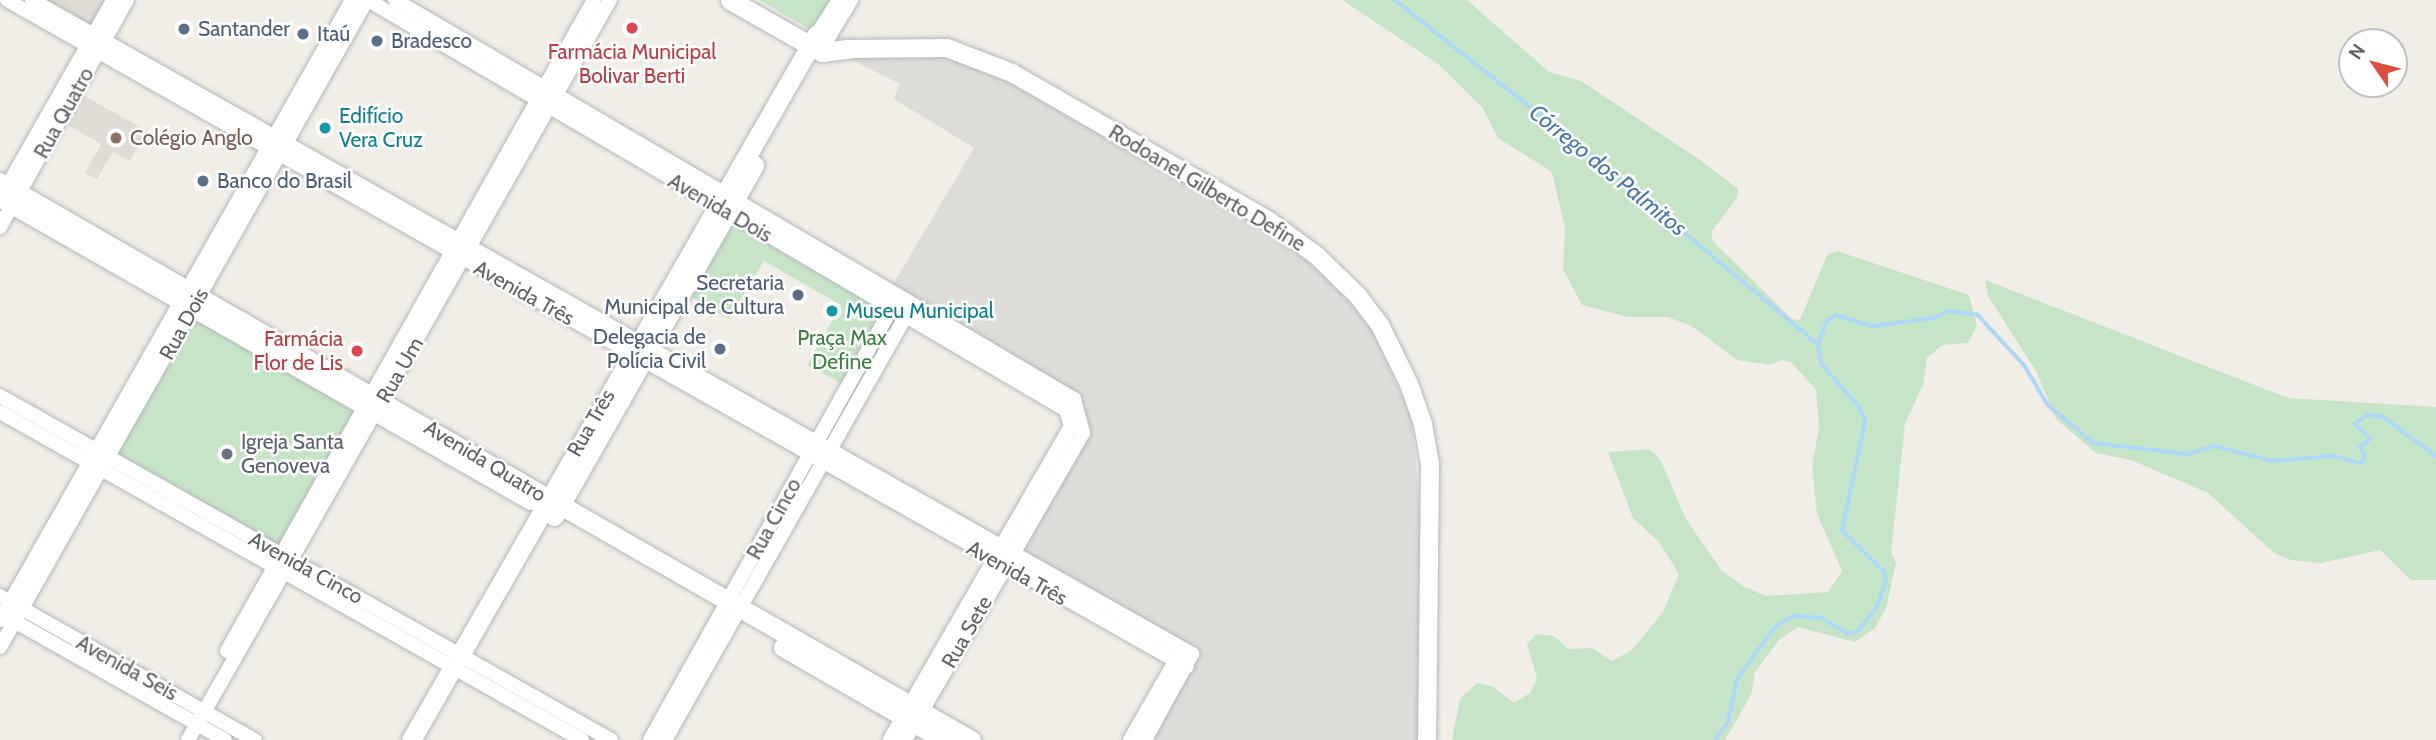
<!DOCTYPE html>
<html>
<head>
<meta charset="utf-8">
<style>
  body { margin:0 }
  #map { position:relative; width:2436px; height:740px; overflow:hidden; background:#f0eee7; font-family:Cabin,sans-serif }
  div>[style] { position:absolute }
  .industrial>* { inset:0; background:#dfddd9 }
  .education>* { inset:0; background:#dfddd6 }
  .green>* { inset:0; background:#c6e5c6 }
  .stream>* { height:3.5px; margin:-1.75px; padding:0 1.75px; transform-origin:1.75px; border-radius:1.75px; background:#aed7f9 }
  .roads { filter:drop-shadow(0 0 2px #b4b7bb) drop-shadow(0 0 2px #b4b7bb) }
  .minor>* { height:14px; margin:-7px; padding:0 7px; transform-origin:7px; border-radius:7px; background:#fff }
  .tertiary>* { height:18px; margin:-9px; padding:0 9px; transform-origin:9px; border-radius:9px; background:#fff }
  .secondary>* { height:19px; margin:-9.5px; padding:0 9.5px; transform-origin:9.5px; border-radius:9.5px; background:#fff }
  .dots>* { width:19px; height:19px; translate:-50% -50%; box-sizing:border-box; border:4px solid #fff; border-radius:50% }
  span { translate:-50% -50%; white-space:nowrap; text-align:center; line-height:1.15; -webkit-text-stroke:5px #fff; paint-order:stroke }
  .service-label { font-size:21px; color:#4e5e75 }
  .left { translate:0 -50%; text-align:left }
  .right { translate:-100% -50%; text-align:right }
  .health-label { font-size:21px; color:#be3a42 }
  .street-label { font-size:21px; color:#5f6266 }
  .culture-label { font-size:21px; color:#0d838f }
  .education-label { font-size:21px; color:#785e54 }
  .park-label { font-size:21px; color:#3b8140 }
  .worship-label { font-size:21px; color:#5b616d }
  .water-label { font-size:23px; color:#4b78ab; font-style:italic }
  .north { position:absolute; left:2338px; top:28px; width:70px; height:70px; box-sizing:border-box; background:#fff; border:2px solid #bfc0c2; border-radius:50%; rotate:305deg; font-size:19px; font-weight:700; line-height:28px; text-align:center; color:#5f6266 }
  .north::after { content:''; display:block; margin:auto; width:24px; height:32px; background:#de4e3f; clip-path:polygon(50% 0,100% 100%,50% 72%,0 100%) }
</style>
</head>
<body>
<div id="map">
  <div class="industrial">
    <div style="clip-path:polygon(933px 51px,989px 69px,1256px 221px,1303px 253px,1369px 323px,1410px 414px,1415px 450px,1426px 581px,1419px 740px,1146px 740px,1193px 657px,1014px 552px,1075px 399px,889px 291px,974px 148px,894px 99px,900px 84px,844px 56px)"></div>
  </div>
  <div class="education">
    <div style="clip-path:polygon(32px 0,113px 0,94px 35px)"></div>
    <div style="clip-path:polygon(76px 91px,147px 131px,130px 161px,113px 152px,97px 179px,85px 173px,101px 144px,60px 121px)"></div>
  </div>
  <div class="green">
    <div style="clip-path:polygon(760px 0,836px 0,816px 33px)"></div>
    <div style="clip-path:polygon(1342px 0,1467px 0,1549px 72px,1581px 81px,1700px 160px,1738px 189px,1737px 198px,1712px 231px,1712px 240px,1792px 319px,1800px 320px,1827px 255px,1837px 251px,1969px 295px,1977px 326px,1968px 343px,1942px 345px,1927px 358px,1923px 385px,1905px 423px,1891px 552px,1896px 563px,1886px 608px,1875px 628px,1855px 642px,1798px 627px,1780px 639px,1755px 672px,1751px 695px,1725px 740px,1452px 740px,1460px 699px,1477px 683px,1492px 686px,1514px 703px,1530px 693px,1537px 678px,1527px 644px,1536px 634px,1554px 636px,1568px 649px,1592px 648px,1612px 661px,1632px 650px,1663px 612px,1679px 574px,1659px 542px,1633px 518px,1608px 452px,1650px 449px,1661px 461px,1686px 519px,1722px 571px,1743px 586px,1766px 596px,1828px 592px,1842px 571px,1817px 514px,1812px 467px,1819px 428px,1816px 390px,1791px 362px,1782px 360px,1770px 365px,1737px 360px,1693px 327px,1668px 317px,1628px 317px,1582px 305px,1563px 269px,1565px 228px,1552px 172px,1498px 138px,1482px 107px,1438px 64px)"></div>
    <div style="clip-path:polygon(728px 212px,891px 309px,848px 387px,807px 365px,841px 305px,764px 261px,729px 319px,683px 292px)"></div>
    <div style="clip-path:polygon(1985px 280px,2288px 398px,2436px 407px,2436px 580px,2411px 580px,2380px 550px,2321px 563px,2291px 560px,2274px 553px,2208px 493px,2131px 460px,2096px 453px,2056px 419px,2036px 371px,1988px 296px)"></div>
    <div style="clip-path:polygon(193px 310px,363px 408px,280px 553px,108px 456px)"></div>
  </div>
  <div class="stream">
    <div style="left:1395px;top:0;width:253px;rotate:38.3deg"></div>
    <div style="left:1594px;top:157px;width:292px;rotate:39.9deg"></div>
    <div style="left:1715px;top:740px;width:22px;rotate:-54deg"></div>
    <div style="left:1728px;top:722px;width:44px;rotate:-78.2deg"></div>
    <div style="left:1737px;top:679px;width:66px;rotate:-53.7deg"></div>
    <div style="left:1776px;top:626px;width:21px;rotate:-29deg"></div>
    <div style="left:1794px;top:616px;width:28px;rotate:4deg"></div>
    <div style="left:1822px;top:618px;width:31px;rotate:31deg"></div>
    <div style="left:1849px;top:634px;width:9px;rotate:-18deg"></div>
    <div style="left:1858px;top:631px;width:28px;rotate:-51deg"></div>
    <div style="left:1876px;top:609px;width:29px;rotate:-70deg"></div>
    <div style="left:1886px;top:582px;width:10px;rotate:-101deg"></div>
    <div style="left:1884px;top:572px;width:59px;rotate:-135.7deg"></div>
    <div style="left:1842px;top:531px;width:112px;rotate:-78.2deg"></div>
    <div style="left:1865px;top:421px;width:15px;rotate:-113deg"></div>
    <div style="left:1859px;top:407px;width:57px;rotate:-131.5deg"></div>
    <div style="left:1821px;top:364px;width:20px;rotate:-99deg"></div>
    <div style="left:1818px;top:344px;width:25px;rotate:-69deg"></div>
    <div style="left:1827px;top:321px;width:11px;rotate:-34deg"></div>
    <div style="left:1836px;top:315px;width:39px;rotate:17deg"></div>
    <div style="left:1873px;top:326px;width:62px;rotate:-7.5deg"></div>
    <div style="left:1934px;top:318px;width:15px;rotate:-28deg"></div>
    <div style="left:1947px;top:311px;width:31px;rotate:7deg"></div>
    <div style="left:1978px;top:315px;width:69px;rotate:47.3deg"></div>
    <div style="left:2025px;top:366px;width:45px;rotate:59.5deg"></div>
    <div style="left:2048px;top:405px;width:60px;rotate:39.6deg"></div>
    <div style="left:2094px;top:443px;width:95px;rotate:6.7deg"></div>
    <div style="left:2188px;top:454px;width:28px;rotate:-17deg"></div>
    <div style="left:2215px;top:446px;width:59px;rotate:14.7deg"></div>
    <div style="left:2272px;top:461px;width:62px;rotate:-4.6deg"></div>
    <div style="left:2334px;top:456px;width:28px;rotate:15deg"></div>
    <div style="left:2361px;top:463px;width:7px;rotate:-56deg"></div>
    <div style="left:2365px;top:457px;width:11px;rotate:-117deg"></div>
    <div style="left:2360px;top:447px;width:13px;rotate:-39deg"></div>
    <div style="left:2370px;top:439px;width:21px;rotate:-135deg"></div>
    <div style="left:2355px;top:424px;width:15px;rotate:-37deg"></div>
    <div style="left:2367px;top:415px;width:15px;rotate:4deg"></div>
    <div style="left:2382px;top:416px;width:67px;rotate:36.5deg"></div>
  </div>
  <div class="roads">
    <div class="minor">
      <div style="left:7px;top:0;width:1355px;rotate:29.48deg"></div>
      <div style="left:32px;top:0;width:1332px;rotate:29.41deg"></div>
      <div style="left:1192px;top:654px;width:98px;rotate:118.7deg"></div>
      <div style="left:368px;top:0;width:810px;rotate:30.43deg"></div>
      <div style="left:1066px;top:410px;width:17px;rotate:73deg"></div>
      <div style="left:1071px;top:426px;width:362px;rotate:120deg"></div>
      <div style="left:395px;top:0;width:788px;rotate:30.44deg"></div>
      <div style="left:1074px;top:399px;width:35px;rotate:75deg"></div>
      <div style="left:1083px;top:433px;width:355px;rotate:120.1deg"></div>
      <div style="left:817px;top:34px;width:40px;rotate:-57.1deg"></div>
      <div style="left:827px;top:40px;width:47px;rotate:-59deg"></div>
      <div style="left:3px;top:194px;width:223px;rotate:-60.4deg"></div>
      <div style="left:0;top:227px;width:260px;rotate:-60.8deg"></div>
      <div style="left:0;top:396px;width:701px;rotate:29.38deg"></div>
      <div style="left:0;top:412px;width:668px;rotate:29.4deg"></div>
      <div style="left:0;top:596px;width:293px;rotate:29.5deg"></div>
      <div style="left:7px;top:617px;width:250px;rotate:29.4deg"></div>
      <div style="left:0;top:620px;width:713px;rotate:-60.41deg"></div>
      <div style="left:0;top:647px;width:744px;rotate:-60.44deg"></div>
      <div style="left:227px;top:651px;width:747px;rotate:-60.59deg"></div>
      <div style="left:188px;top:740px;width:852px;rotate:-60.31deg"></div>
      <div style="left:650px;top:740px;width:502px;rotate:-60.78deg"></div>
      <div style="left:665px;top:740px;width:496px;rotate:-60.4deg"></div>
      <div style="left:1130px;top:740px;width:100px;rotate:-60.1deg"></div>
    </div>
    <div class="tertiary">
      <div style="left:848px;top:49px;width:99px;rotate:-0.6deg"></div>
      <div style="left:947px;top:48px;width:70px;rotate:21deg"></div>
      <div style="left:1012px;top:73px;width:295px;rotate:29.9deg"></div>
      <div style="left:1268px;top:220px;width:61px;rotate:36.3deg"></div>
      <div style="left:1317px;top:256px;width:57px;rotate:44.3deg"></div>
      <div style="left:1358px;top:296px;width:36px;rotate:53deg"></div>
      <div style="left:1380px;top:325px;width:66px;rotate:63.8deg"></div>
      <div style="left:1409px;top:384px;width:42px;rotate:70.7deg"></div>
      <div style="left:1423px;top:424px;width:41px;rotate:80.1deg"></div>
      <div style="left:1430px;top:464px;width:276px;rotate:90.6deg"></div>
      <div style="left:0;top:182px;width:633px;rotate:29.97deg"></div>
      <div style="left:0;top:198px;width:611px;rotate:29.71deg"></div>
    </div>
    <div class="secondary">
      <div style="left:730px;top:0;width:106px;rotate:29.5deg"></div>
      <div style="left:822px;top:52px;width:26px;rotate:-7deg"></div>
      <div style="left:550px;top:499px;width:485px;rotate:29.8deg"></div>
      <div style="left:554px;top:516px;width:404px;rotate:-60.3deg"></div>
      <div style="left:783px;top:647px;width:186px;rotate:30deg"></div>
      <div style="left:411px;top:740px;width:814px;rotate:-60.1deg"></div>
    </div>
  </div>
  <div class="dots">
    <div style="left:632px;top:28px;background:#e0444e"></div>
    <div style="left:184px;top:29px;background:#5c6f8a"></div>
    <div style="left:303px;top:34px;background:#5c6f8a"></div>
    <div style="left:377px;top:41px;background:#5c6f8a"></div>
    <div style="left:325px;top:128px;background:#0f9aa8"></div>
    <div style="left:116px;top:138px;background:#8d6e63"></div>
    <div style="left:203px;top:181px;background:#5c6f8a"></div>
    <div style="left:798px;top:295px;background:#5c6f8a"></div>
    <div style="left:832px;top:311px;background:#0f9aa8"></div>
    <div style="left:720px;top:349px;background:#5c6f8a"></div>
    <div style="left:357px;top:351px;background:#e0444e"></div>
    <div style="left:227px;top:454px;background:#6b7280"></div>
  </div>
  <div class="service-label">
    <span class="left" style="left:198px;top:29px">Santander</span>
    <span class="left" style="left:317px;top:34px">Itaú</span>
    <span class="left" style="left:391px;top:41px">Bradesco</span>
    <span class="left" style="left:217px;top:181px">Banco do Brasil</span>
    <span class="right" style="left:784px;top:295px">Secretaria<br>Municipal de Cultura</span>
    <span class="right" style="left:706px;top:349px">Delegacia de<br>Polícia Civil</span>
  </div>
  <div class="health-label">
    <span style="left:632px;top:64px">Farmácia Municipal<br>Bolivar Berti</span>
    <span class="right" style="left:343px;top:351px">Farmácia<br>Flor de Lis</span>
  </div>
  <div class="street-label">
    <span style="left:64px;top:113px;rotate:-61deg">Rua Quatro</span>
    <span style="left:1207px;top:188px;rotate:31deg">Rodoanel Gilberto Define</span>
    <span style="left:720px;top:208px;rotate:30deg">Avenida Dois</span>
    <span style="left:524px;top:293px;rotate:29deg">Avenida Três</span>
    <span style="left:184px;top:324px;rotate:-61deg">Rua Dois</span>
    <span style="left:400px;top:370px;rotate:-60deg">Rua Um</span>
    <span style="left:591px;top:423px;rotate:-60deg">Rua Três</span>
    <span style="left:485px;top:461px;rotate:31deg">Avenida Quatro</span>
    <span style="left:774px;top:519px;rotate:-61deg">Rua Cinco</span>
    <span style="left:306px;top:568px;rotate:29deg">Avenida Cinco</span>
    <span style="left:1017px;top:573px;rotate:29deg">Avenida Três</span>
    <span style="left:967px;top:632px;rotate:-60deg">Rua Sete</span>
    <span style="left:127px;top:668px;rotate:29deg">Avenida Seis</span>
  </div>
  <div class="culture-label">
    <span class="left" style="left:339px;top:128px">Edifício<br>Vera Cruz</span>
    <span class="left" style="left:846px;top:311px">Museu Municipal</span>
  </div>
  <div class="education-label">
    <span class="left" style="left:130px;top:138px">Colégio Anglo</span>
  </div>
  <div class="park-label">
    <span style="left:842px;top:350px">Praça Max<br>Define</span>
  </div>
  <div class="worship-label">
    <span class="left" style="left:241px;top:454px">Igreja Santa<br>Genoveva</span>
  </div>
  <div class="water-label">
    <span style="left:1608px;top:170px;rotate:39deg">Córrego dos Palmitos</span>
  </div>
  <div class="north">N</div>
</div>
</body>
</html>
